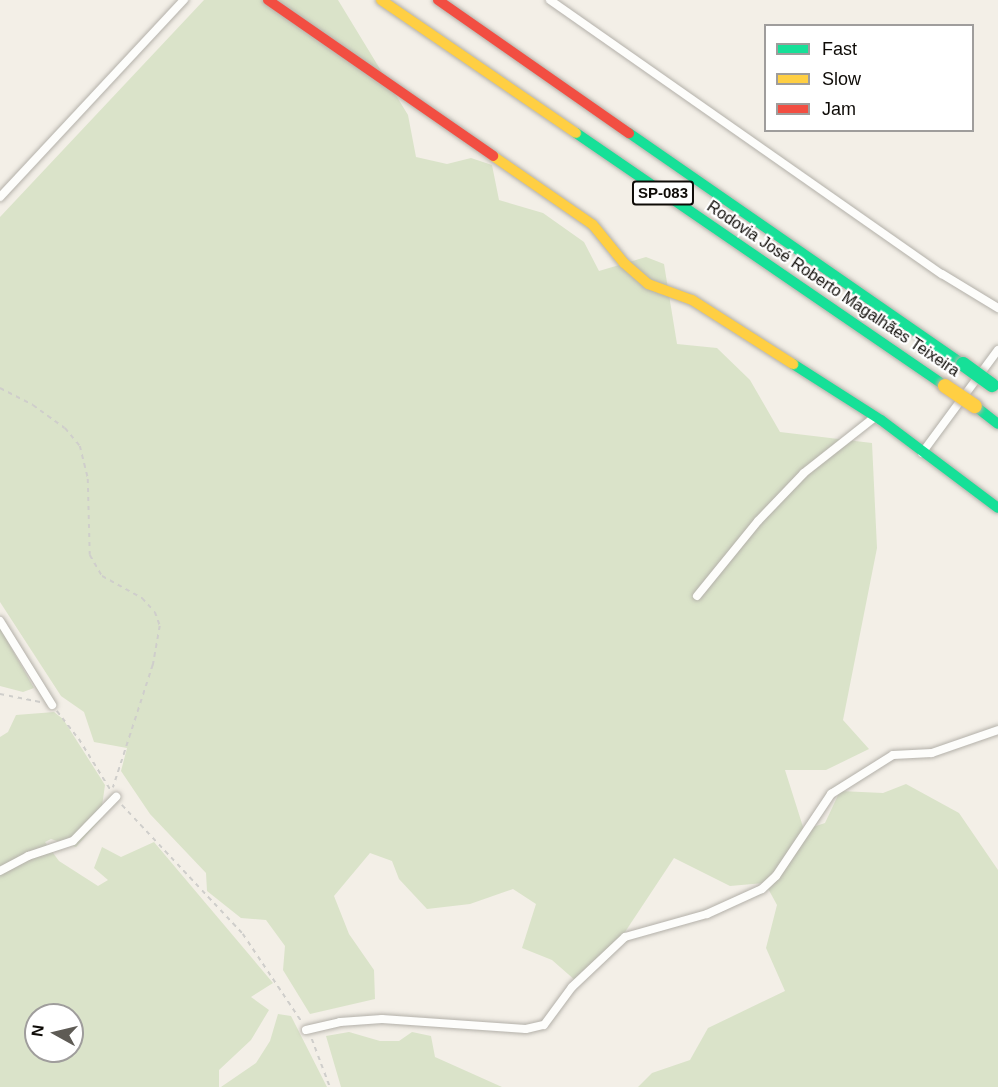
<!DOCTYPE html>
<html>
<head>
<meta charset="utf-8">
<style>
  body { margin:0 }
  #map { position:relative; width:998px; height:1087px; overflow:hidden; background:#f3efe7; font-family:Arial,sans-serif }
  div>[style] { position:absolute }
  .green>* { inset:0; background:#dae3c9 }
  .path>* { height:1.5px; margin-top:-0.75px; transform-origin:0; background:repeating-linear-gradient(90deg,#cfcecb 0 4.5px,transparent 0 9px) }
  .roads { filter:drop-shadow(0 0 2px #b3b0a9) drop-shadow(0 0 2px #b3b0a9) }
  .street>* { height:8px; margin:-4px; padding:0 4px; transform-origin:4px; border-radius:4px; background:#fdfdfb }
  .fast>* { height:10px; margin:-5px; padding:0 5px; transform-origin:5px; border-radius:5px; background:#16e098 }
  .slow>* { height:10px; margin:-5px; padding:0 5px; transform-origin:5px; border-radius:5px; background:#ffcf43 }
  .jam>* { height:10px; margin:-5px; padding:0 5px; transform-origin:5px; border-radius:5px; background:#f24e42 }
  .bridges { filter:drop-shadow(0 0 2px #bdb2a9) drop-shadow(0 0 2px #bdb2a9) }
  .fast-bridge>* { height:14px; margin:-7px; padding:0 7px; transform-origin:7px; border-radius:7px; background:#16e098 }
  .slow-bridge>* { height:14px; margin:-7px; padding:0 7px; transform-origin:7px; border-radius:7px; background:#ffcf43 }
  span { translate:-50% -50%; white-space:nowrap; text-align:center; line-height:1.15; -webkit-text-stroke:4.5px #fff; paint-order:stroke }
  .shield-label span { padding:2px 4px; background:#fff; border:2px solid; border-radius:4px; -webkit-text-stroke-width:0 }
  .shield-label { font-size:15px; color:#0e0b07; font-weight:700 }
  .street-label { font-size:16px; color:#0e0b07 }
  .legend { position:absolute; left:764px; top:24px; width:210px; height:108px; box-sizing:border-box; background:#fff; border:2px solid #9f9d9c; margin:0; padding:8px 10px; list-style:none; font-size:18px; color:#0e0b07 }
  .legend li { display:flex; align-items:center; gap:12px; height:30px }
  .legend b { width:30px; border:2px solid #9f9d9c }
  .north { position:absolute; left:24px; top:1003px; width:60px; height:60px; box-sizing:border-box; background:#fff; border:2px solid #9f9d9c; border-radius:50%; rotate:278deg; font-size:16px; font-weight:700; line-height:24px; text-align:center; color:#0e0b07 }
  .north::after { content:''; display:block; margin:auto; width:21px; height:27px; background:#5e5b55; clip-path:polygon(50% 0,100% 100%,50% 72%,0 100%) }
</style>
</head>
<body>
<div id="map">
  <div class="green">
    <div style="clip-path:polygon(204px 0,338px 0,408px 115px,416px 157px,447px 164px,471px 158px,492px 165px,499px 200px,543px 213px,584px 242px,599px 271px,646px 257px,664px 264px,677px 344px,717px 348px,750px 380px,780px 432px,872px 443px,877px 548px,843px 720px,869px 749px,826px 770px,785px 770px,804px 830px,825px 823px,840px 791px,883px 793px,906px 784px,959px 813px,998px 870px,998px 1087px,638px 1087px,652px 1073px,690px 1060px,708px 1028px,785px 991px,766px 948px,777px 905px,765px 883px,730px 886px,674px 858px,625px 932px,576px 981px,552px 960px,522px 948px,536px 904px,513px 889px,470px 904px,427px 909px,399px 879px,392px 861px,370px 853px,334px 896px,349px 934px,374px 970px,375px 999px,310px 1014px,283px 970px,285px 946px,266px 920px,241px 918px,207px 891px,206px 873px,150px 814px,121px 771px,127px 748px,94px 742px,84px 712px,61px 696px,0 602px,0 217px)"></div>
    <div style="clip-path:polygon(0 628px,34px 688px,23px 692px,0 686px)"></div>
    <div style="clip-path:polygon(evenodd,54px 712px,63px 719px,105px 785px,100px 820px,76px 847px,51px 839px,45px 842px,59px 861px,98px 886px,108px 880px,94px 868px,102px 847px,121px 857px,154px 842px,273px 983px,251px 997px,269px 1010px,251px 1040px,219px 1070px,219px 1087px,0 1087px,0 737px,8px 732px,16px 715px,54px 712px,36px 1015px,72px 1015px,72px 1051px,36px 1051px,36px 1015px)"></div>
    <div style="clip-path:polygon(278px 1014px,291px 1016px,327px 1087px,221px 1087px,256px 1063px,270px 1041px)"></div>
    <div style="clip-path:polygon(349px 1032px,380px 1041px,399px 1041px,412px 1032px,431px 1036px,435px 1057px,502px 1087px,341px 1087px,326px 1036px)"></div>
  </div>
  <div class="path">
    <div style="left:0;top:388px;width:37px;rotate:27deg"></div>
    <div style="left:33px;top:405px;width:39px;rotate:36deg"></div>
    <div style="left:65px;top:428px;width:23px;rotate:50deg"></div>
    <div style="left:80px;top:446px;width:34px;rotate:76deg"></div>
    <div style="left:88px;top:479px;width:76px;rotate:88.5deg"></div>
    <div style="left:90px;top:555px;width:24px;rotate:60deg"></div>
    <div style="left:102px;top:576px;width:46px;rotate:28.8deg"></div>
    <div style="left:142px;top:598px;width:19px;rotate:47deg"></div>
    <div style="left:155px;top:612px;width:15px;rotate:70deg"></div>
    <div style="left:160px;top:626px;width:40px;rotate:100deg"></div>
    <div style="left:153px;top:665px;width:129px;rotate:108deg"></div>
    <div style="left:0;top:694px;width:41px;rotate:11.3deg"></div>
    <div style="left:57px;top:711px;width:36px;rotate:52deg"></div>
    <div style="left:79px;top:739px;width:59px;rotate:58.2deg"></div>
    <div style="left:122px;top:805px;width:177px;rotate:46.8deg"></div>
    <div style="left:243px;top:934px;width:106px;rotate:56.2deg"></div>
    <div style="left:312px;top:1039px;width:51px;rotate:69.4deg"></div>
  </div>
  <div class="roads">
    <div class="street">
      <div style="left:550px;top:0;width:478px;rotate:35deg"></div>
      <div style="left:942px;top:274px;width:66px;rotate:31.3deg"></div>
      <div style="left:0;top:197px;width:270px;rotate:-47deg"></div>
      <div style="left:922px;top:453px;width:128px;rotate:-53.6deg"></div>
      <div style="left:697px;top:596px;width:97px;rotate:-50.9deg"></div>
      <div style="left:758px;top:521px;width:66px;rotate:-46.2deg"></div>
      <div style="left:804px;top:473px;width:90px;rotate:-38.3deg"></div>
      <div style="left:0;top:621px;width:99px;rotate:58.2deg"></div>
      <div style="left:0;top:871px;width:32px;rotate:-28deg"></div>
      <div style="left:28px;top:856px;width:47px;rotate:-18.4deg"></div>
      <div style="left:73px;top:841px;width:62px;rotate:-45.7deg"></div>
      <div style="left:306px;top:1030px;width:35px;rotate:-13deg"></div>
      <div style="left:340px;top:1022px;width:42px;rotate:-4.1deg"></div>
      <div style="left:382px;top:1019px;width:144px;rotate:4deg"></div>
      <div style="left:526px;top:1029px;width:18px;rotate:-13deg"></div>
      <div style="left:544px;top:1025px;width:47px;rotate:-53.6deg"></div>
      <div style="left:572px;top:987px;width:73px;rotate:-43.3deg"></div>
      <div style="left:625px;top:937px;width:85px;rotate:-15.7deg"></div>
      <div style="left:707px;top:914px;width:60px;rotate:-24.4deg"></div>
      <div style="left:762px;top:889px;width:19px;rotate:-43deg"></div>
      <div style="left:776px;top:876px;width:99px;rotate:-56.1deg"></div>
      <div style="left:831px;top:794px;width:73px;rotate:-32.2deg"></div>
      <div style="left:893px;top:755px;width:39px;rotate:-3deg"></div>
      <div style="left:932px;top:753px;width:70px;rotate:-19.2deg"></div>
    </div>
    <div class="fast">
      <div style="left:576px;top:133px;width:447px;rotate:34.4deg"></div>
      <div style="left:629px;top:133px;width:406px;rotate:34.7deg"></div>
      <div style="left:793px;top:364px;width:104px;rotate:32.5deg"></div>
      <div style="left:881px;top:420px;width:146px;rotate:36.9deg"></div>
      <div style="left:975px;top:406px;width:29px;rotate:38deg"></div>
    </div>
    <div class="slow">
      <div style="left:381px;top:0;width:236px;rotate:34.3deg"></div>
      <div style="left:493px;top:156px;width:121px;rotate:34.6deg"></div>
      <div style="left:593px;top:225px;width:49px;rotate:50.8deg"></div>
      <div style="left:624px;top:263px;width:32px;rotate:41deg"></div>
      <div style="left:648px;top:284px;width:47px;rotate:20deg"></div>
      <div style="left:692px;top:300px;width:120px;rotate:32.4deg"></div>
    </div>
    <div class="jam">
      <div style="left:268px;top:0;width:274px;rotate:34.7deg"></div>
      <div style="left:438px;top:0;width:233px;rotate:34.9deg"></div>
    </div>
  </div>
  <div class="bridges">
    <div class="fast-bridge">
      <div style="left:963px;top:364px;width:36px;rotate:36deg"></div>
    </div>
    <div class="slow-bridge">
      <div style="left:945px;top:386px;width:36px;rotate:34deg"></div>
    </div>
  </div>
  <div class="shield-label">
    <span style="left:663px;top:193px">SP-083</span>
  </div>
  <div class="street-label">
    <span style="left:833px;top:289px;rotate:34deg">Rodovia José Roberto Magalhães Teixeira</span>
  </div>
  <ul class="legend">
  <li><b style="height:8px;background:#16e098"></b>Fast</li>
  <li><b style="height:8px;background:#ffcf43"></b>Slow</li>
  <li><b style="height:8px;background:#f24e42"></b>Jam</li>
  </ul>
  <div class="north">N</div>
</div>
</body>
</html>
